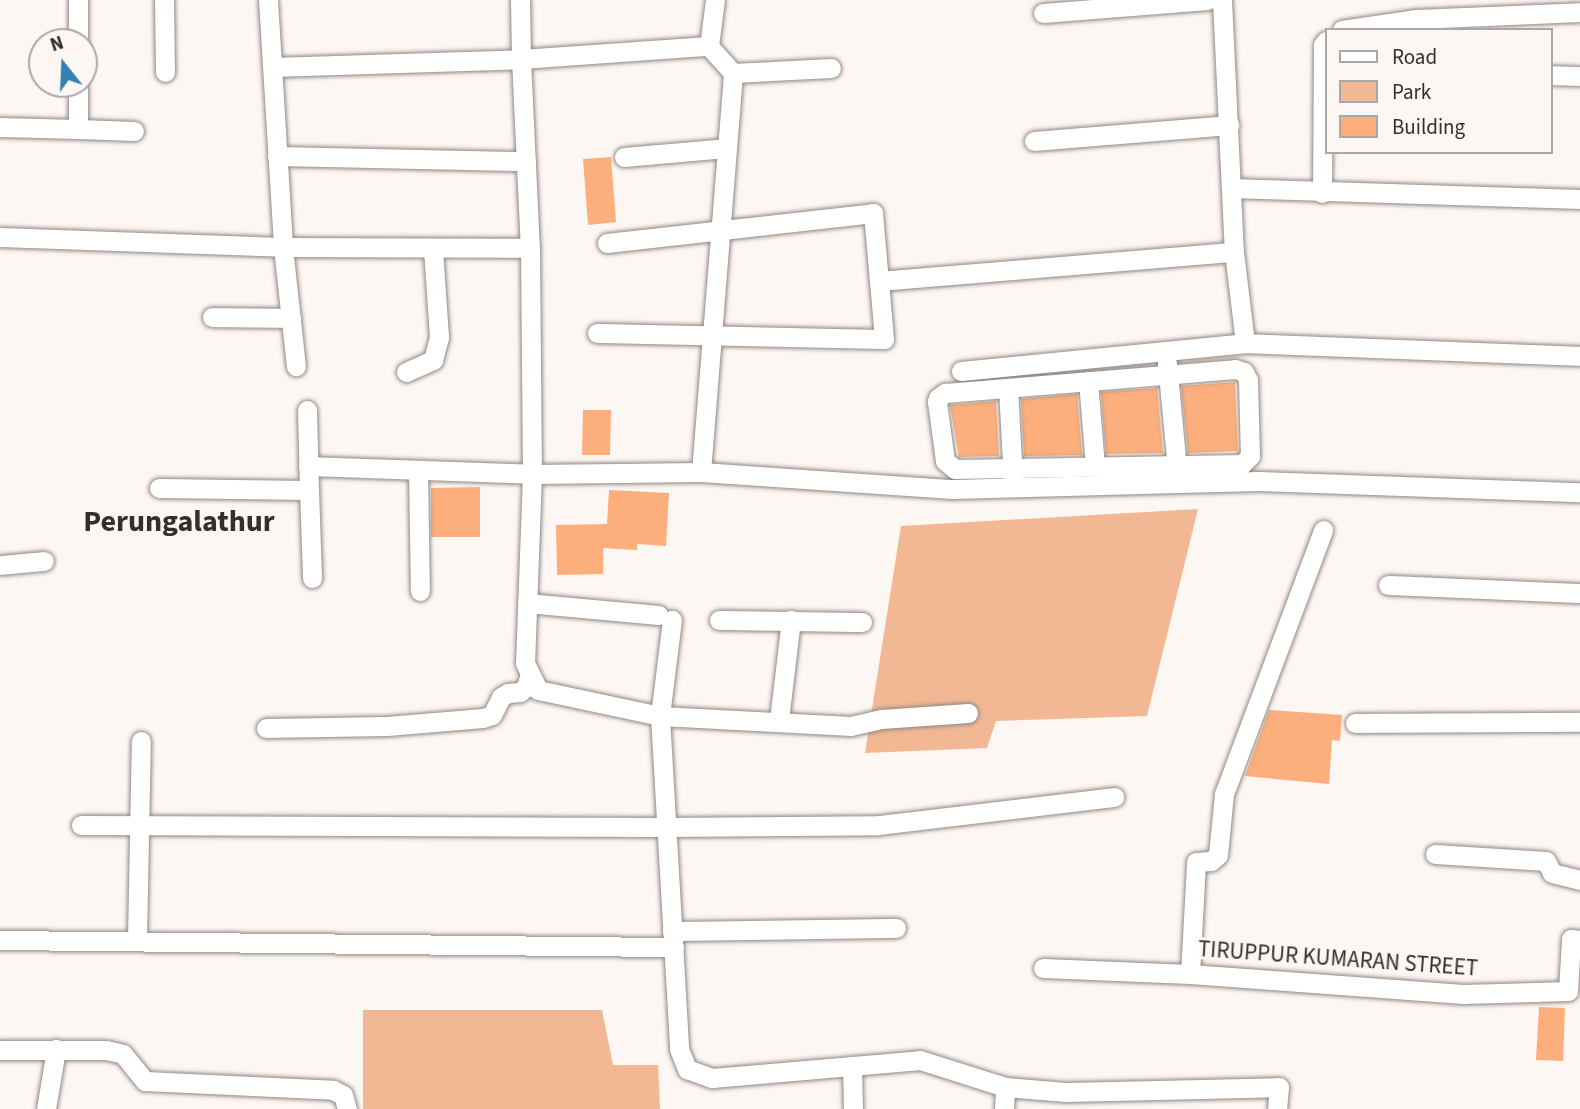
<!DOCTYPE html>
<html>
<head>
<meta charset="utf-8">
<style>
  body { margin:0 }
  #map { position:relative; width:1580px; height:1109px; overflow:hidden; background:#fdf7f3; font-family:"Source Sans 3",sans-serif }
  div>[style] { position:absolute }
  .green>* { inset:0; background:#f2b894 }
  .building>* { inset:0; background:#fcaf7d }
  .roads { filter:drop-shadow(0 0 2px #918781) drop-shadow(0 0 2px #918781) }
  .minor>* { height:19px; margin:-9.5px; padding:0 9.5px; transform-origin:9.5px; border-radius:9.5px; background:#fff }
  span { translate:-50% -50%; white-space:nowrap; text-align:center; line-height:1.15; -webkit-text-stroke:6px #fdf7f3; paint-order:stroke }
  .street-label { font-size:23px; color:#332f2d }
  .district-label { font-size:30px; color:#332f2d; font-weight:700 }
  .legend { position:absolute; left:1325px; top:28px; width:228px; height:126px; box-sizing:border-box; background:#fdf7f3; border:2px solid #aca7a4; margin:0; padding:9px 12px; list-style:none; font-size:21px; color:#332f2d }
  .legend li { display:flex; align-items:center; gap:14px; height:35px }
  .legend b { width:35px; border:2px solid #aca7a4 }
  .north { position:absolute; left:28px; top:28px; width:70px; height:70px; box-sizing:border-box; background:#fdf7f3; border:2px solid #aca7a4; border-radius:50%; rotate:342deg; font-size:19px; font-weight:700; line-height:28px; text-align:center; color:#332f2d }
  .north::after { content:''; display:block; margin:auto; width:24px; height:32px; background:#3381b3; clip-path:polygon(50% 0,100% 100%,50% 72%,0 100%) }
</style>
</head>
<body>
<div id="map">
  <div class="green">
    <div style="clip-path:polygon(1198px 509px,1147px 716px,996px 721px,987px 748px,865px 753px,901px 526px)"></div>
    <div style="clip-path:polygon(363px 1010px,602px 1010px,613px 1065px,658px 1065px,660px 1109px,363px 1109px)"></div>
  </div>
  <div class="building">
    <div style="clip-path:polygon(611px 157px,616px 222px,588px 225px,583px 159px)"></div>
    <div style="clip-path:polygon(1235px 382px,1238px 451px,1188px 453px,1181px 386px)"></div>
    <div style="clip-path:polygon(1157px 388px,1163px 453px,1106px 454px,1101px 392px)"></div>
    <div style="clip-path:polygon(1077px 394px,1082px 455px,1024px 456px,1021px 399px)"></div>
    <div style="clip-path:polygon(996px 401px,999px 456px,959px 457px,950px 405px)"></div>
    <div style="clip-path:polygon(583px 410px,611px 410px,610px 455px,582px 455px)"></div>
    <div style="clip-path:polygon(480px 487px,480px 537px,431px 537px,431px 488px)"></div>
    <div style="clip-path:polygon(609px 490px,669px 493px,666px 546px,637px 544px,637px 550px,603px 548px,603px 574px,557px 575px,556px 525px,607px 524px)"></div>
    <div style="clip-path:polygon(1269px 710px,1342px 715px,1340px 741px,1332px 740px,1329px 784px,1245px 776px)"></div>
    <div style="clip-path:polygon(1539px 1007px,1565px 1008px,1563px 1061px,1536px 1060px)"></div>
  </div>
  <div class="roads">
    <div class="minor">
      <div style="left:164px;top:0;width:72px;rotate:89.2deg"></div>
      <div style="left:268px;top:0;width:247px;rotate:86.5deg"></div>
      <div style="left:283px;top:247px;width:120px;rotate:83.8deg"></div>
      <div style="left:520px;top:0;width:59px;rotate:89deg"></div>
      <div style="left:521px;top:59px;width:188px;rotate:-4deg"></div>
      <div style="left:1222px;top:0;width:252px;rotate:87.3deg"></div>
      <div style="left:1234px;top:252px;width:92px;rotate:83.1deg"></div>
      <div style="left:1043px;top:13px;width:165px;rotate:-4.5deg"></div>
      <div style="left:1342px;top:30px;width:75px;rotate:-8.5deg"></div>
      <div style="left:1416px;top:19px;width:164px;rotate:-2.4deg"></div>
      <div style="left:78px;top:42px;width:42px;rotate:-90deg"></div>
      <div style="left:709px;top:46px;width:46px;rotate:-82.6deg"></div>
      <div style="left:272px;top:67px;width:249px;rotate:-1.8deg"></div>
      <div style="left:521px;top:59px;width:189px;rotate:87.3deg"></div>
      <div style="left:530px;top:248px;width:226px;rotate:89.5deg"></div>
      <div style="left:532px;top:474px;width:189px;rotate:92.1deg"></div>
      <div style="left:525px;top:663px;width:30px;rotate:64deg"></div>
      <div style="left:538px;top:690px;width:125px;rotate:12deg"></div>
      <div style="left:660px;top:716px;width:97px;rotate:-82.9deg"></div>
      <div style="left:733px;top:73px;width:98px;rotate:-2.9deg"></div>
      <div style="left:1550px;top:75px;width:30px;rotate:2deg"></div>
      <div style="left:0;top:127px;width:78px;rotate:1.5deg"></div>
      <div style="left:78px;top:129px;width:45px;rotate:-90deg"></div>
      <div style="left:78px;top:129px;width:56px;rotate:2deg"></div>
      <div style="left:1034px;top:141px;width:196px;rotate:-4.7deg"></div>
      <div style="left:277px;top:156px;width:249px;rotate:1.2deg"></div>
      <div style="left:624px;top:157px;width:102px;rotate:-5deg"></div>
      <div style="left:1232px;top:188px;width:348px;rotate:1.8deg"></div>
      <div style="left:1322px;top:193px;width:148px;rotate:-89.6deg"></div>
      <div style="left:1323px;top:45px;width:5px;rotate:-53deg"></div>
      <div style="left:0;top:237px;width:283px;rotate:2deg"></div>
      <div style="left:283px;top:247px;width:247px;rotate:0.2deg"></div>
      <div style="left:607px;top:243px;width:268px;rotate:-6.4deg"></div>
      <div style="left:873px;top:213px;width:68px;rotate:85deg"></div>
      <div style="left:879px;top:281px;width:356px;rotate:-4.7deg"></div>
      <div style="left:212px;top:317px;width:79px;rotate:0.7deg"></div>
      <div style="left:597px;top:333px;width:287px;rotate:1.2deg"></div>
      <div style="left:884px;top:339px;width:58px;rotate:-94.9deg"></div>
      <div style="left:1167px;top:363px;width:117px;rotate:84.6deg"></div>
      <div style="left:1235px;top:369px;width:9px;rotate:18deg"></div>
      <div style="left:1244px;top:372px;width:9px;rotate:63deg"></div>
      <div style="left:1248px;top:380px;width:76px;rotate:88.5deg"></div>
      <div style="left:1250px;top:456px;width:11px;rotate:135deg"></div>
      <div style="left:1242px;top:464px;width:287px;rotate:179deg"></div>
      <div style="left:955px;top:469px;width:13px;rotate:-141deg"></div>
      <div style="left:945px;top:461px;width:60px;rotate:-97.7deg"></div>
      <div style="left:937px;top:402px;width:4px;rotate:-76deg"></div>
      <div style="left:938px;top:398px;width:9px;rotate:-36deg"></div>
      <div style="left:945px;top:393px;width:291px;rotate:-4.7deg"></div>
      <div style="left:961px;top:371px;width:285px;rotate:-5.6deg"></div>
      <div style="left:1245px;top:343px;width:335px;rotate:2.2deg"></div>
      <div style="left:406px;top:372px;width:30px;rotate:-24deg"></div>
      <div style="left:433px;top:360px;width:24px;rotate:-75deg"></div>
      <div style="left:439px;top:337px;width:89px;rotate:-93.9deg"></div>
      <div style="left:1088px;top:381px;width:86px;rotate:85.3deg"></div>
      <div style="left:1008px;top:388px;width:93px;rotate:86.9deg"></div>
      <div style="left:308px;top:466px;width:224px;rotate:2deg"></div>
      <div style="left:532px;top:474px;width:169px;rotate:-0.7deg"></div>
      <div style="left:701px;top:472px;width:252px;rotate:3.9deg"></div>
      <div style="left:952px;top:489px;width:307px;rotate:-1.5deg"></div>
      <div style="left:1259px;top:481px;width:321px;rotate:2deg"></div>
      <div style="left:418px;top:470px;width:121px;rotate:89.1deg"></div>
      <div style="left:701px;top:472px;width:400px;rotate:-85.4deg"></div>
      <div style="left:733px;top:73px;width:36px;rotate:-132deg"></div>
      <div style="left:159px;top:488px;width:150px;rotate:0.8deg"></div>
      <div style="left:309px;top:490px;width:80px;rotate:-91.4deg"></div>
      <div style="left:309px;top:490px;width:88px;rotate:88deg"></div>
      <div style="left:0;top:565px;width:44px;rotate:-5.2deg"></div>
      <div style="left:1388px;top:585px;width:192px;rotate:2.4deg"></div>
      <div style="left:527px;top:603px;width:132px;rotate:5.2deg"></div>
      <div style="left:719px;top:620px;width:143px;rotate:0.8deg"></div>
      <div style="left:968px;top:713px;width:87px;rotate:176.1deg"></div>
      <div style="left:881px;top:719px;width:31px;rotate:167deg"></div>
      <div style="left:851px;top:726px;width:191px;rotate:-177deg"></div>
      <div style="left:660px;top:716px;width:334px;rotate:86.7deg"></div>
      <div style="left:679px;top:1049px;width:22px;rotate:68deg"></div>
      <div style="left:687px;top:1069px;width:27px;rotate:20deg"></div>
      <div style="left:712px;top:1078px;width:209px;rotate:-4.9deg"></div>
      <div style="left:920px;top:1060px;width:89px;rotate:17.6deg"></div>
      <div style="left:1005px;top:1087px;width:61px;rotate:4.7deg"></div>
      <div style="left:1066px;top:1092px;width:213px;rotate:-1.3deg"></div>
      <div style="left:1279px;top:1087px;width:22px;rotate:95deg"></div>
      <div style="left:779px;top:720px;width:101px;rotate:-83.2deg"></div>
      <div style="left:1355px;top:723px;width:225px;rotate:-0.3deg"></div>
      <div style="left:266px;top:728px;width:121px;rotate:-0.9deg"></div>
      <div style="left:387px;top:726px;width:96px;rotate:-4.8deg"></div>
      <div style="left:483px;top:718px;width:9px;rotate:-18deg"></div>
      <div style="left:492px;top:715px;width:20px;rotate:-63deg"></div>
      <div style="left:501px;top:697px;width:8px;rotate:-30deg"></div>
      <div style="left:508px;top:693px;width:12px;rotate:-5deg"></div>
      <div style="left:520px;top:692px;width:8px;rotate:-40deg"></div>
      <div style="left:526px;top:687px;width:14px;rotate:-73deg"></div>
      <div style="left:81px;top:825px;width:586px;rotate:0.2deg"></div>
      <div style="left:667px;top:827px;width:212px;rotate:-0.5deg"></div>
      <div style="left:879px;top:825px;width:237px;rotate:-6.8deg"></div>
      <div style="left:1435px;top:854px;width:111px;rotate:3.6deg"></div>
      <div style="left:1546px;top:861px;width:13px;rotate:63deg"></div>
      <div style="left:1552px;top:873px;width:29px;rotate:14deg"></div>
      <div style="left:672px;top:931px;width:224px;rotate:-0.8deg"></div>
      <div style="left:0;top:940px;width:674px;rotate:0.6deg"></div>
      <div style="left:137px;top:941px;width:200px;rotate:-88.9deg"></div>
      <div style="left:1043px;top:968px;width:147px;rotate:2.3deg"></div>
      <div style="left:1190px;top:974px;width:274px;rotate:4.2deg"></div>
      <div style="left:1463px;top:994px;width:105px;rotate:-1.6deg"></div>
      <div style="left:1568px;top:991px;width:52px;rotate:-86.7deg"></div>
      <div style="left:1571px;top:939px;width:9px;rotate:6deg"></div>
      <div style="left:1190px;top:974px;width:112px;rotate:-86.9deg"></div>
      <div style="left:1196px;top:862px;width:15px;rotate:-4deg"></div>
      <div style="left:1211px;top:861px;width:9px;rotate:-41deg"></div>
      <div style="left:1218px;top:855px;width:61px;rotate:-84.4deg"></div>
      <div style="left:1224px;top:794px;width:282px;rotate:-69.4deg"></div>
      <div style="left:0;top:1050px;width:106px"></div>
      <div style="left:106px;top:1050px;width:17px;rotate:13deg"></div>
      <div style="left:123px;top:1054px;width:35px;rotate:51deg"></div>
      <div style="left:145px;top:1081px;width:188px;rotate:2.7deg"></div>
      <div style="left:333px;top:1090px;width:11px;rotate:27deg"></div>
      <div style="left:343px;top:1095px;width:15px;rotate:74deg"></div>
      <div style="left:852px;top:1066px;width:43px;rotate:88.7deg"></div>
      <div style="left:46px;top:1109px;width:61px;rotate:-80.5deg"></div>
      <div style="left:1004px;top:1109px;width:22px;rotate:-87deg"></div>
    </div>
  </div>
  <div class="street-label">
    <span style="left:1338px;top:959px;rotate:4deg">TIRUPPUR KUMARAN STREET</span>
  </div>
  <div class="district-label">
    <span style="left:179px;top:522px">Perungalathur</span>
  </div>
  <ul class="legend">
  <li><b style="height:9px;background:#fff"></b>Road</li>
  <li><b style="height:19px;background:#f2b894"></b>Park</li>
  <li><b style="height:19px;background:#fcaf7d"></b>Building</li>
  </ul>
  <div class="north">N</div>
</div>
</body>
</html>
